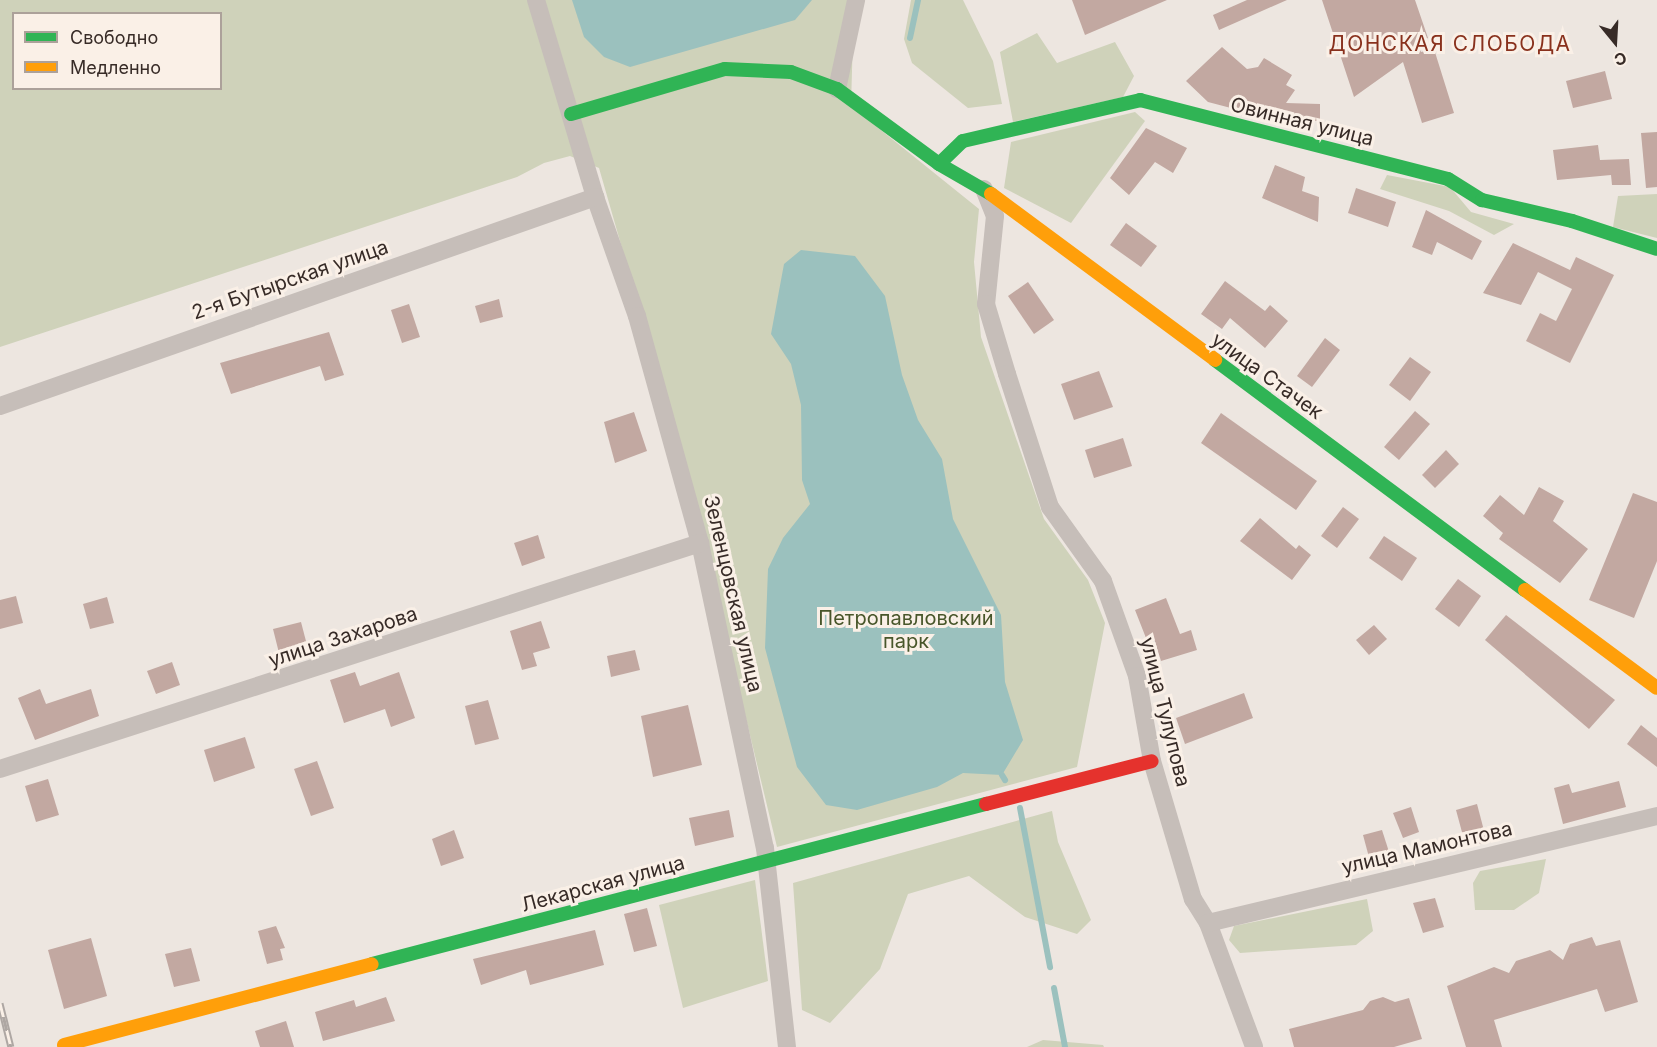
<!DOCTYPE html>
<html>
<head>
<meta charset="utf-8">
<style>
  body { margin:0 }
  #map { position:relative; width:1657px; height:1047px; overflow:hidden; background:#ede6e0; font-family:Inter,sans-serif }
  div>[style] { position:absolute }
  .green>* { inset:0; background:#cfd2ba }
  .water>* { inset:0; background:#9bc1be }
  .stream>* { height:6px; margin:-3px; padding:0 3px; transform-origin:3px; border-radius:3px; background:#9bc1be }
  .building>* { inset:0; background:#c2a8a1 }
  .street>* { height:18px; margin:-9px; padding:0 9px; transform-origin:9px; border-radius:9px; background:#c6beb9 }
  .fast>* { height:14px; margin:-7px; padding:0 7px; transform-origin:7px; border-radius:7px; background:#30b455 }
  .slow>* { height:14px; margin:-7px; padding:0 7px; transform-origin:7px; border-radius:7px; background:#ff9f0a }
  .jam>* { height:14px; margin:-7px; padding:0 7px; transform-origin:7px; border-radius:7px; background:#e5322d }
  .rail>* { height:7px; margin-top:-3.5px; transform-origin:0; background:repeating-linear-gradient(90deg,#faf0e7 0 14px,#aea7a3 0 28px); box-sizing:border-box; border-block:2px solid #aea7a3 }
  span { translate:-50% -50%; white-space:nowrap; text-align:center; line-height:1.15; -webkit-text-stroke:6px #faf0e7; paint-order:stroke }
  .street-label { font-size:20px; color:#372b27 }
  .park-label { font-size:20px; color:#48562a }
  .neighbourhood-label { font-size:21px; color:#89311d; letter-spacing:1.5px }
  .legend { position:absolute; left:12px; top:12px; width:210px; height:78px; box-sizing:border-box; background:#faf0e7; border:2px solid #aca19a; margin:0; padding:8px 10px; list-style:none; font-size:18px; color:#372b27 }
  .legend li { display:flex; align-items:center; gap:12px; height:30px }
  .legend b { width:30px; border:2px solid #aca19a }
  .north { position:absolute; left:1585px; top:12px; width:60px; height:60px; -webkit-text-stroke:4px #faf0e7; paint-order:stroke; rotate:162deg; font-size:16px; font-weight:700; line-height:24px; text-align:center; color:#372b27 }
  .north::after { content:''; display:block; margin:auto; width:21px; height:27px; background:#372b27; clip-path:polygon(50% 0,100% 100%,50% 72%,0 100%) }
</style>
</head>
<body>
<div id="map">
  <div class="green">
    <div style="clip-path:polygon(evenodd,0 0,854px 0,851px 106px,979px 209px,974px 262px,981px 337px,1044px 519px,1088px 580px,1105px 623px,1077px 767px,777px 847px,687px 474px,599px 168px,570px 156px,544px 163px,517px 177px,0 347px,0 0,14px 14px,220px 14px,220px 88px,14px 88px,14px 14px)"></div>
    <div style="clip-path:polygon(911px 0,963px 0,993px 61px,1002px 104px,968px 108px,912px 63px,904px 39px)"></div>
    <div style="clip-path:polygon(1037px 33px,1057px 63px,1115px 42px,1134px 76px,1123px 97px,1013px 122px,1000px 52px)"></div>
    <div style="clip-path:polygon(1135px 112px,1145px 121px,1071px 223px,1004px 188px,1011px 142px)"></div>
    <div style="clip-path:polygon(1387px 175px,1450px 187px,1471px 212px,1514px 224px,1494px 235px,1449px 211px,1380px 189px)"></div>
    <div style="clip-path:polygon(1657px 194px,1657px 238px,1613px 227px,1618px 196px)"></div>
    <div style="clip-path:polygon(1052px 811px,1058px 842px,1091px 920px,1077px 934px,1025px 917px,969px 876px,908px 894px,880px 969px,830px 1023px,802px 1010px,793px 883px)"></div>
    <div style="clip-path:polygon(1546px 859px,1539px 893px,1514px 910px,1475px 910px,1473px 883px,1480px 871px)"></div>
    <div style="clip-path:polygon(755px 880px,768px 981px,683px 1008px,659px 905px)"></div>
    <div style="clip-path:polygon(1367px 899px,1373px 931px,1356px 945px,1240px 953px,1229px 940px,1234px 926px)"></div>
    <div style="clip-path:polygon(1043px 1040px,1103px 1045px,1104px 1047px,1027px 1047px)"></div>
  </div>
  <div class="water">
    <div style="clip-path:polygon(572px 0,812px 0,795px 20px,630px 67px,604px 57px,584px 37px)"></div>
    <div style="clip-path:polygon(801px 250px,855px 256px,885px 296px,902px 375px,918px 420px,942px 459px,953px 519px,1001px 615px,1005px 682px,1023px 740px,1002px 775px,963px 773px,937px 787px,857px 810px,826px 805px,797px 767px,765px 648px,768px 569px,783px 538px,810px 504px,802px 480px,801px 405px,791px 364px,771px 334px,784px 264px)"></div>
  </div>
  <div class="stream">
    <div style="left:910px;top:38px;width:39px;rotate:-78deg"></div>
    <div style="left:1002px;top:775px;width:6px;rotate:59deg"></div>
    <div style="left:1020px;top:808px;width:162px;rotate:79.3deg"></div>
    <div style="left:1054px;top:988px;width:60px;rotate:79.4deg"></div>
  </div>
  <div class="building">
    <div style="clip-path:polygon(1072px 0,1167px 0,1085px 35px)"></div>
    <div style="clip-path:polygon(1247px 0,1287px 0,1219px 30px,1213px 15px)"></div>
    <div style="clip-path:polygon(1322px 0,1415px 0,1428px 38px,1417px 43px,1421px 52px,1434px 49px,1454px 113px,1422px 123px,1403px 62px,1354px 97px)"></div>
    <div style="clip-path:polygon(1222px 47px,1247px 69px,1258px 67px,1264px 58px,1292px 75px,1286px 85px,1295px 90px,1286px 103px,1320px 104px,1320px 121px,1277px 120px,1208px 102px,1186px 81px)"></div>
    <div style="clip-path:polygon(1605px 71px,1612px 99px,1573px 108px,1566px 81px)"></div>
    <div style="clip-path:polygon(1146px 128px,1187px 148px,1173px 173px,1155px 162px,1129px 195px,1110px 178px)"></div>
    <div style="clip-path:polygon(1657px 132px,1657px 187px,1646px 188px,1641px 133px)"></div>
    <div style="clip-path:polygon(1598px 145px,1600px 160px,1629px 159px,1631px 185px,1612px 185px,1611px 175px,1557px 180px,1553px 150px)"></div>
    <div style="clip-path:polygon(1275px 165px,1305px 177px,1302px 191px,1319px 197px,1318px 222px,1262px 198px)"></div>
    <div style="clip-path:polygon(1356px 188px,1396px 202px,1388px 227px,1348px 213px)"></div>
    <div style="clip-path:polygon(1426px 210px,1482px 241px,1472px 260px,1437px 242px,1432px 255px,1412px 247px)"></div>
    <div style="clip-path:polygon(1126px 223px,1157px 246px,1141px 267px,1110px 245px)"></div>
    <div style="clip-path:polygon(1513px 243px,1570px 270px,1576px 257px,1614px 275px,1570px 363px,1526px 341px,1540px 313px,1556px 321px,1572px 289px,1538px 272px,1521px 305px,1483px 293px)"></div>
    <div style="clip-path:polygon(1225px 281px,1265px 311px,1270px 305px,1288px 321px,1265px 348px,1230px 318px,1222px 329px,1201px 314px)"></div>
    <div style="clip-path:polygon(1028px 282px,1054px 320px,1034px 334px,1008px 296px)"></div>
    <div style="clip-path:polygon(499px 299px,503px 317px,480px 323px,475px 306px)"></div>
    <div style="clip-path:polygon(409px 304px,420px 337px,402px 343px,391px 310px)"></div>
    <div style="clip-path:polygon(329px 332px,344px 375px,325px 381px,320px 366px,231px 394px,220px 363px)"></div>
    <div style="clip-path:polygon(1325px 338px,1340px 350px,1312px 387px,1297px 376px)"></div>
    <div style="clip-path:polygon(1410px 357px,1431px 372px,1410px 401px,1389px 385px)"></div>
    <div style="clip-path:polygon(1099px 371px,1113px 407px,1074px 420px,1061px 384px)"></div>
    <div style="clip-path:polygon(1415px 411px,1430px 424px,1399px 460px,1384px 447px)"></div>
    <div style="clip-path:polygon(634px 412px,647px 451px,615px 463px,604px 422px)"></div>
    <div style="clip-path:polygon(1221px 413px,1317px 481px,1296px 510px,1201px 443px)"></div>
    <div style="clip-path:polygon(1123px 438px,1132px 466px,1094px 478px,1085px 450px)"></div>
    <div style="clip-path:polygon(1446px 450px,1459px 464px,1435px 488px,1422px 475px)"></div>
    <div style="clip-path:polygon(1539px 487px,1564px 501px,1553px 521px,1588px 549px,1560px 583px,1499px 539px,1503px 533px,1483px 516px,1500px 495px,1524px 515px)"></div>
    <div style="clip-path:polygon(1633px 493px,1657px 502px,1657px 561px,1634px 618px,1589px 600px)"></div>
    <div style="clip-path:polygon(1343px 507px,1359px 519px,1337px 548px,1321px 536px)"></div>
    <div style="clip-path:polygon(1260px 518px,1296px 549px,1299px 545px,1311px 555px,1292px 580px,1240px 541px)"></div>
    <div style="clip-path:polygon(538px 535px,545px 558px,522px 566px,514px 543px)"></div>
    <div style="clip-path:polygon(1384px 536px,1417px 558px,1402px 581px,1369px 558px)"></div>
    <div style="clip-path:polygon(1458px 579px,1481px 596px,1459px 627px,1435px 609px)"></div>
    <div style="clip-path:polygon(16px 596px,23px 623px,0 629px,0 600px)"></div>
    <div style="clip-path:polygon(107px 597px,114px 623px,90px 629px,83px 604px)"></div>
    <div style="clip-path:polygon(1166px 598px,1180px 634px,1191px 630px,1197px 650px,1161px 661px,1153px 635px,1146px 638px,1135px 610px)"></div>
    <div style="clip-path:polygon(1506px 615px,1615px 700px,1589px 729px,1485px 640px)"></div>
    <div style="clip-path:polygon(541px 621px,550px 648px,533px 653px,537px 666px,522px 670px,510px 631px)"></div>
    <div style="clip-path:polygon(301px 622px,307px 645px,279px 653px,273px 629px)"></div>
    <div style="clip-path:polygon(1374px 625px,1387px 639px,1369px 655px,1356px 640px)"></div>
    <div style="clip-path:polygon(635px 650px,640px 670px,611px 677px,607px 656px)"></div>
    <div style="clip-path:polygon(172px 662px,180px 685px,156px 694px,147px 671px)"></div>
    <div style="clip-path:polygon(355px 672px,360px 686px,399px 672px,415px 718px,391px 727px,385px 709px,344px 723px,330px 680px)"></div>
    <div style="clip-path:polygon(40px 689px,46px 704px,91px 689px,99px 716px,35px 740px,18px 698px)"></div>
    <div style="clip-path:polygon(1244px 693px,1253px 718px,1185px 744px,1176px 718px)"></div>
    <div style="clip-path:polygon(488px 700px,499px 739px,475px 745px,465px 706px)"></div>
    <div style="clip-path:polygon(688px 705px,702px 765px,653px 777px,641px 716px)"></div>
    <div style="clip-path:polygon(1641px 725px,1657px 738px,1657px 767px,1627px 744px)"></div>
    <div style="clip-path:polygon(245px 737px,255px 768px,214px 782px,204px 750px)"></div>
    <div style="clip-path:polygon(317px 761px,334px 808px,311px 816px,294px 769px)"></div>
    <div style="clip-path:polygon(48px 779px,59px 815px,36px 822px,25px 786px)"></div>
    <div style="clip-path:polygon(1619px 781px,1626px 807px,1563px 824px,1554px 788px,1569px 784px,1572px 793px)"></div>
    <div style="clip-path:polygon(1477px 804px,1487px 842px,1466px 847px,1456px 810px)"></div>
    <div style="clip-path:polygon(1411px 807px,1419px 832px,1403px 838px,1393px 813px)"></div>
    <div style="clip-path:polygon(729px 810px,734px 837px,695px 846px,689px 818px)"></div>
    <div style="clip-path:polygon(454px 830px,464px 858px,441px 866px,432px 839px)"></div>
    <div style="clip-path:polygon(1382px 830px,1390px 855px,1370px 861px,1363px 835px)"></div>
    <div style="clip-path:polygon(1435px 898px,1444px 927px,1423px 933px,1413px 903px)"></div>
    <div style="clip-path:polygon(647px 908px,657px 946px,634px 952px,624px 914px)"></div>
    <div style="clip-path:polygon(276px 926px,285px 948px,280px 949px,283px 960px,267px 964px,258px 931px)"></div>
    <div style="clip-path:polygon(595px 930px,604px 965px,530px 985px,526px 970px,481px 985px,473px 959px)"></div>
    <div style="clip-path:polygon(1592px 937px,1596px 946px,1620px 940px,1638px 1002px,1605px 1012px,1597px 989px,1494px 1020px,1502px 1047px,1466px 1047px,1447px 986px,1494px 967px,1509px 973px,1516px 961px,1550px 950px,1563px 960px,1570px 944px)"></div>
    <div style="clip-path:polygon(91px 938px,107px 996px,64px 1009px,48px 950px)"></div>
    <div style="clip-path:polygon(191px 948px,200px 981px,174px 987px,165px 954px)"></div>
    <div style="clip-path:polygon(386px 997px,395px 1021px,323px 1041px,315px 1012px,354px 1000px,356px 1007px)"></div>
    <div style="clip-path:polygon(1383px 997px,1395px 1002px,1409px 998px,1422px 1039px,1394px 1047px,1294px 1047px,1289px 1029px,1363px 1010px,1370px 1001px)"></div>
    <div style="clip-path:polygon(286px 1021px,294px 1047px,260px 1047px,255px 1031px)"></div>
  </div>
  <div class="street">
    <div style="left:536px;top:0;width:206px;rotate:73.3deg"></div>
    <div style="left:595px;top:197px;width:126px;rotate:70.6deg"></div>
    <div style="left:637px;top:316px;width:236px;rotate:74.5deg"></div>
    <div style="left:700px;top:543px;width:312px;rotate:78deg"></div>
    <div style="left:765px;top:848px;width:200px;rotate:83.7deg"></div>
    <div style="left:837px;top:89px;width:91px;rotate:-77.9deg"></div>
    <div style="left:984px;top:189px;width:29px;rotate:68deg"></div>
    <div style="left:995px;top:216px;width:88px;rotate:95.8deg"></div>
    <div style="left:986px;top:304px;width:73px;rotate:73.3deg"></div>
    <div style="left:1007px;top:374px;width:140px;rotate:72.1deg"></div>
    <div style="left:1050px;top:507px;width:91px;rotate:54.4deg"></div>
    <div style="left:1103px;top:581px;width:101px;rotate:70.3deg"></div>
    <div style="left:1137px;top:676px;width:86px;rotate:80deg"></div>
    <div style="left:1152px;top:761px;width:144px;rotate:73.5deg"></div>
    <div style="left:1193px;top:899px;width:28px;rotate:58deg"></div>
    <div style="left:1208px;top:923px;width:132px;rotate:69.6deg"></div>
    <div style="left:0;top:406px;width:631px;rotate:-19.35deg"></div>
    <div style="left:0;top:769px;width:736px;rotate:-17.89deg"></div>
    <div style="left:1208px;top:923px;width:462px;rotate:-13.4deg"></div>
  </div>
  <div class="fast">
    <div style="left:571px;top:114px;width:160px;rotate:-16.3deg"></div>
    <div style="left:725px;top:69px;width:66px;rotate:2.6deg"></div>
    <div style="left:791px;top:72px;width:49px;rotate:20.3deg"></div>
    <div style="left:837px;top:89px;width:127px;rotate:36.3deg"></div>
    <div style="left:939px;top:164px;width:60px;rotate:30deg"></div>
    <div style="left:939px;top:164px;width:33px;rotate:-44deg"></div>
    <div style="left:963px;top:141px;width:182px;rotate:-13deg"></div>
    <div style="left:1140px;top:100px;width:318px;rotate:14.4deg"></div>
    <div style="left:1448px;top:179px;width:40px;rotate:32deg"></div>
    <div style="left:1482px;top:200px;width:92px;rotate:13.1deg"></div>
    <div style="left:1572px;top:221px;width:89px;rotate:18.2deg"></div>
    <div style="left:1215px;top:360px;width:386px;rotate:36.6deg"></div>
    <div style="left:372px;top:964px;width:635px;rotate:-14.61deg"></div>
  </div>
  <div class="slow">
    <div style="left:991px;top:194px;width:279px;rotate:36.5deg"></div>
    <div style="left:1525px;top:590px;width:164px;rotate:36.6deg"></div>
    <div style="left:64px;top:1045px;width:318px;rotate:-14.7deg"></div>
  </div>
  <div class="jam">
    <div style="left:986px;top:804px;width:171px;rotate:-14.5deg"></div>
  </div>
  <div class="rail">
    <div style="left:0;top:1003px;width:45px;rotate:76deg"></div>
  </div>
  <div class="street-label">
    <span style="left:1302px;top:122px;rotate:14deg">Овинная улица</span>
    <span style="left:290px;top:280px;rotate:-19deg">2-я Бутырская улица</span>
    <span style="left:1267px;top:376px;rotate:36deg">улица Стачек</span>
    <span style="left:733px;top:594px;rotate:77deg">Зеленцовская улица</span>
    <span style="left:343px;top:637px;rotate:-18deg">улица Захарова</span>
    <span style="left:1165px;top:712px;rotate:76deg">улица Тулупова</span>
    <span style="left:1427px;top:848px;rotate:-13deg">улица Мамонтова</span>
    <span style="left:603px;top:884px;rotate:-15deg">Лекарская улица</span>
  </div>
  <div class="park-label">
    <span style="left:906px;top:630px">Петропавловский<br>парк</span>
  </div>
  <div class="neighbourhood-label">
    <span style="left:1450px;top:44px">ДОНСКАЯ СЛОБОДА</span>
  </div>
  <ul class="legend">
  <li><b style="height:8px;background:#30b455"></b>Свободно</li>
  <li><b style="height:8px;background:#ff9f0a"></b>Медленно</li>
  </ul>
  <div class="north">С</div>
</div>
</body>
</html>
